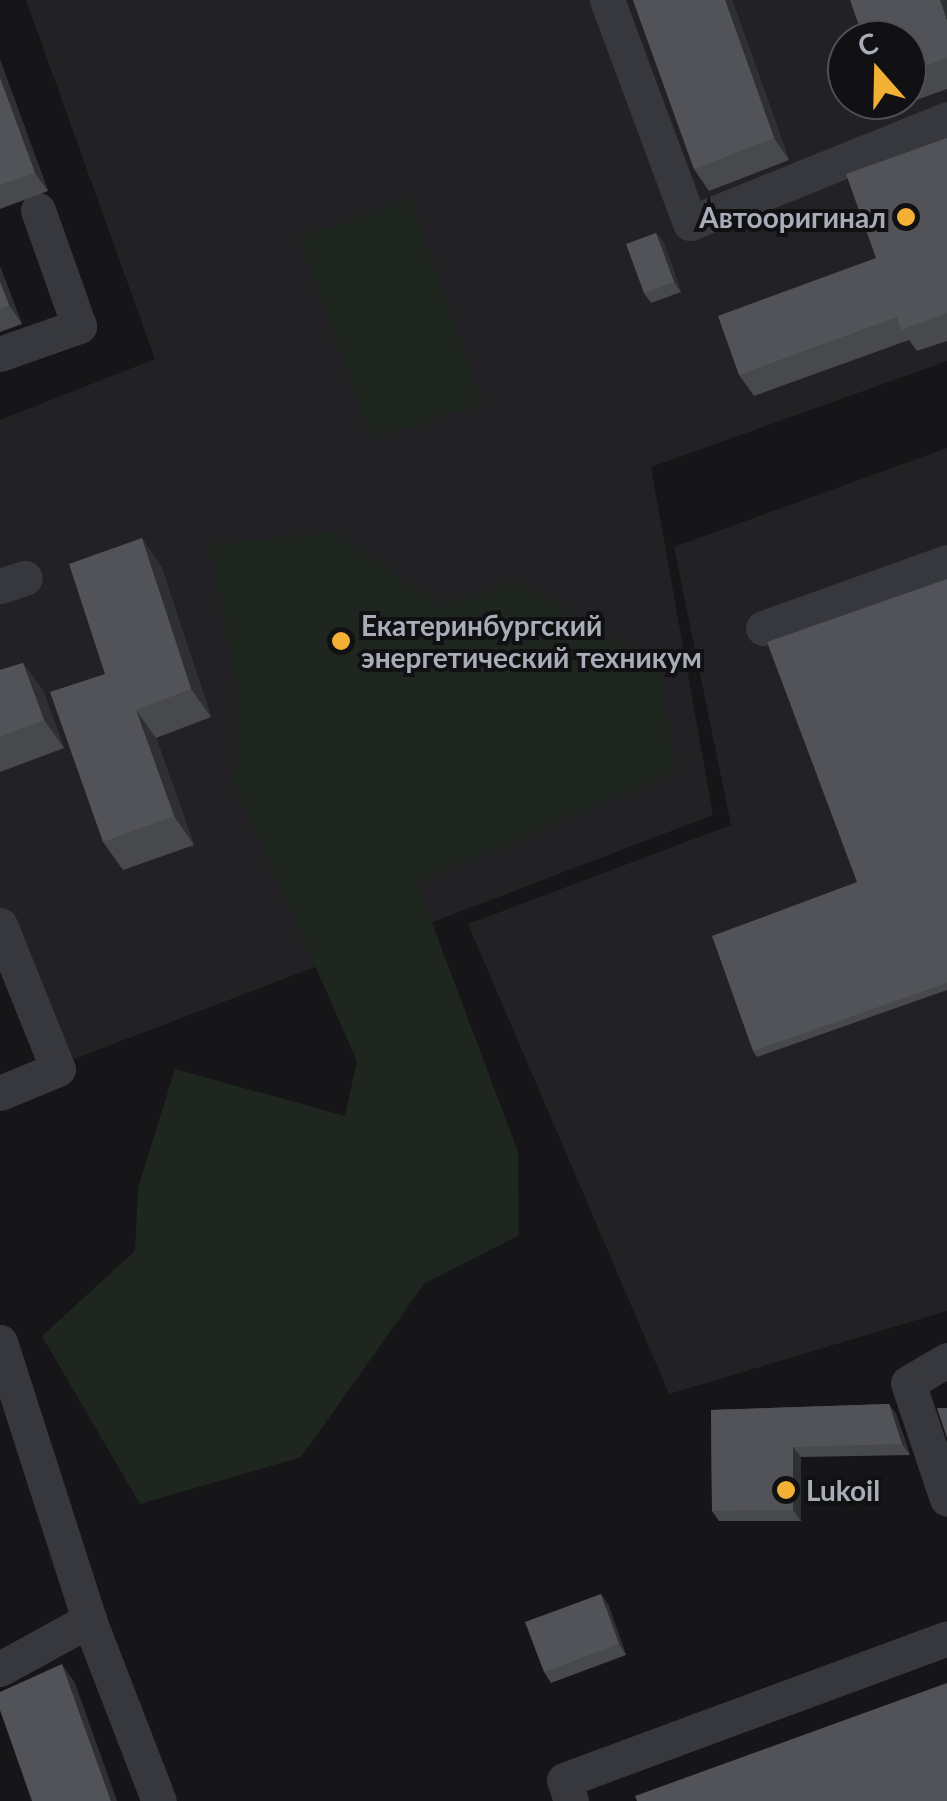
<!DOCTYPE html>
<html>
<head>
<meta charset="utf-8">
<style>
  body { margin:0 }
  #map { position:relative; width:947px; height:1801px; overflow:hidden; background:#161618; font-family:Lato,sans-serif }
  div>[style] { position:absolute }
  .built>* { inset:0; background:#222225 }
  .green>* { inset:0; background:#1e261f }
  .minor>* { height:35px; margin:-17.5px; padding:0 17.5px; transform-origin:17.5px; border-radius:17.5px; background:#37383d }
  .wall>* { inset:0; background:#47494d }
  .shaded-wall>* { inset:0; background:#2f3033 }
  .building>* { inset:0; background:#525359 }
  .dots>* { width:28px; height:28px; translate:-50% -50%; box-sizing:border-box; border:5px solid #111113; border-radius:50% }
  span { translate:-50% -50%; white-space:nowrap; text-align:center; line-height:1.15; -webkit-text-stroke:8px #111113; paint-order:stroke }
  .poi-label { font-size:28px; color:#a8adb8; font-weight:700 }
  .right { translate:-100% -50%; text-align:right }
  .left { translate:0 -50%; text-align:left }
  .north { position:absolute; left:827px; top:20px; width:100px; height:100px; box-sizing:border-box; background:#111113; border:2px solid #4d4f55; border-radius:50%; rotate:340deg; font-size:28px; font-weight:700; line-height:40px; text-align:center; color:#a8adb8 }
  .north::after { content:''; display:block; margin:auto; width:35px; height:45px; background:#f2b134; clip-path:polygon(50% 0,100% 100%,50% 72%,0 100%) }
</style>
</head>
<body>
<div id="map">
  <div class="built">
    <div style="clip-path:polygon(evenodd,26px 0,947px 0,947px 361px,651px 467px,713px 815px,40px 1072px,0 972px,0 420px,155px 359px,26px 0,847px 40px,907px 40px,907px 100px,847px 100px,847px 40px)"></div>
    <div style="clip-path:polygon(947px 448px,947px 1311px,669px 1394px,468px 924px,731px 825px,674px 547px)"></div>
  </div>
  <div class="green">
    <div style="clip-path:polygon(410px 199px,482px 403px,372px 440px,299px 237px)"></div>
    <div style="clip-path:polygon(333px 532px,444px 607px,514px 579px,659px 667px,675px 771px,417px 883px,518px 1152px,519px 1235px,424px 1284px,301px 1457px,140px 1504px,42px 1336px,135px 1251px,138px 1188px,175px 1069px,345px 1116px,357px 1061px,234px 782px,238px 694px,209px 544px)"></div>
  </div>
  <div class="minor">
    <div style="left:607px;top:0;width:238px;rotate:69.6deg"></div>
    <div style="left:690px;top:223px;width:277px;rotate:-22deg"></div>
    <div style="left:0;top:354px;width:84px;rotate:-19.5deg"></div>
    <div style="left:79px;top:326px;width:123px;rotate:-109.5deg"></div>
    <div style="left:0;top:586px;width:26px;rotate:-18deg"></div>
    <div style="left:763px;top:628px;width:195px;rotate:-19.7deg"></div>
    <div style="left:0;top:925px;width:155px;rotate:68.1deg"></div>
    <div style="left:58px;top:1069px;width:63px;rotate:157.5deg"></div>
    <div style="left:0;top:1342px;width:292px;rotate:72.2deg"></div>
    <div style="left:947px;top:1360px;width:45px;rotate:149.5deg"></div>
    <div style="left:908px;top:1383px;width:122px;rotate:71.4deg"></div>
    <div style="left:0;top:1669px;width:102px;rotate:-28.8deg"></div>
    <div style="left:89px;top:1620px;width:194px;rotate:68.9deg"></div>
    <div style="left:571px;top:1801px;width:22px;rotate:-108deg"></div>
    <div style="left:564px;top:1780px;width:408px;rotate:-20.3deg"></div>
  </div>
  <div class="wall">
    <div style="clip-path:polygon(633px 0,732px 0,789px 160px,709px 191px,694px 169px)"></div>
    <div style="clip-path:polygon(947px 0,947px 89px,897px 107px,892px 100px,907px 100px,907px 40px)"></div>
    <div style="clip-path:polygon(0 60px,48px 191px,0 209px)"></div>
    <div style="clip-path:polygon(947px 138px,947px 341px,917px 351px,909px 340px,754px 396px,739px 375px,876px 258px)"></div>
    <div style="clip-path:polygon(656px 233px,664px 243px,681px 292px,651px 303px,644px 293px)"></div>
    <div style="clip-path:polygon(0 267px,22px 324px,0 332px)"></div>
    <div style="clip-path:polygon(161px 566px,211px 717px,156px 738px,194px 845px,123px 870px,103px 842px)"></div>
    <div style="clip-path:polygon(947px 579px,947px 990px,757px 1057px,753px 1051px,857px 882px)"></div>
    <div style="clip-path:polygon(23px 663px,43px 691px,64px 748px,0 772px,0 670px)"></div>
    <div style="clip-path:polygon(889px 1404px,896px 1414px,910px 1455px,801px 1457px,801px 1521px,719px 1521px,712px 1511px,711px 1410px)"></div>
    <div style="clip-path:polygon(608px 1604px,626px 1655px,551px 1683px,544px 1672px)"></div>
  </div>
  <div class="shaded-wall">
    <div style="clip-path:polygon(725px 0,732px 0,789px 160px,774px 138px)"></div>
    <div style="clip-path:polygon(940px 0,947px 0,947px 21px)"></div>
    <div style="clip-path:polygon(0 60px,48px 191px,35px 173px,0 78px)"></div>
    <div style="clip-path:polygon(656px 233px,664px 243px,681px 292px,674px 282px)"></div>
    <div style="clip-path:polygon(0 267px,22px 324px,9px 305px,0 282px)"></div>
    <div style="clip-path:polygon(142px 538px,161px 566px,211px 717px,191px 689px)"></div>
    <div style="clip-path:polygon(23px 663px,43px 691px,64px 748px,44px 720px)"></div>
    <div style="clip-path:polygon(136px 710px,156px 738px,194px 845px,174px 816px)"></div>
    <div style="clip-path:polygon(889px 1404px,896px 1414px,910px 1455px,902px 1444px)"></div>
    <div style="clip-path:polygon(793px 1447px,801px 1457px,801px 1521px,793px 1510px)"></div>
    <div style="clip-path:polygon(601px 1594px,608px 1604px,626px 1655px,619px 1644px)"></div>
    <div style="clip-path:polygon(62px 1664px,75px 1683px,117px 1801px,111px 1801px)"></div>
  </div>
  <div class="building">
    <div style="clip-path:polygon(633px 0,725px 0,774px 138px,694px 169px)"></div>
    <div style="clip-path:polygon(850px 0,940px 0,947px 21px,947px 58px,907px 73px,907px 40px,864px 40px)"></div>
    <div style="clip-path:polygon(0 78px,35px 173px,0 185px)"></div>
    <div style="clip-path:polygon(947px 138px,947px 313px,901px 330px,897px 317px,739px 375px,718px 316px,876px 258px,846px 174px)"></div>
    <div style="clip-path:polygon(656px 233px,674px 282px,644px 293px,626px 244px)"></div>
    <div style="clip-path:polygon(0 282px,9px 305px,0 309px)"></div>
    <div style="clip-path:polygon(142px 538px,191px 689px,136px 710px,174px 816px,103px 842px,50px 692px,105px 674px,69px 564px)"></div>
    <div style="clip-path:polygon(947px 579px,947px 983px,753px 1051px,712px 936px,857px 882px,767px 642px)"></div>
    <div style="clip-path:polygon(23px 663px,44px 720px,0 737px,0 670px)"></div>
    <div style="clip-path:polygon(889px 1404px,902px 1444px,793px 1447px,793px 1510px,712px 1511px,711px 1410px)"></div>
    <div style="clip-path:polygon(937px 1408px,947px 1408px,947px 1438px)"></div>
    <div style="clip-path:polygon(601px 1594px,619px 1644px,544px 1672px,525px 1622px)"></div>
    <div style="clip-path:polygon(62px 1664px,111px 1801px,32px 1801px,0 1710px,0 1692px)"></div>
    <div style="clip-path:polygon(947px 1683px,947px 1801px,637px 1801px,635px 1796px)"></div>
  </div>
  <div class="dots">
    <div style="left:906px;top:217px;background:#f2b134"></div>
    <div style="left:341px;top:641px;background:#f2b134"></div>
    <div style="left:786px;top:1490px;background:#f2b134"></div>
  </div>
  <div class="poi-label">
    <span class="right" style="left:886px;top:217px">Автооригинал</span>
    <span class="left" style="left:361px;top:641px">Екатеринбургский<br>энергетический техникум</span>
    <span class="left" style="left:806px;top:1490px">Lukoil</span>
  </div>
  <div class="north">С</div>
</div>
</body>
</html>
